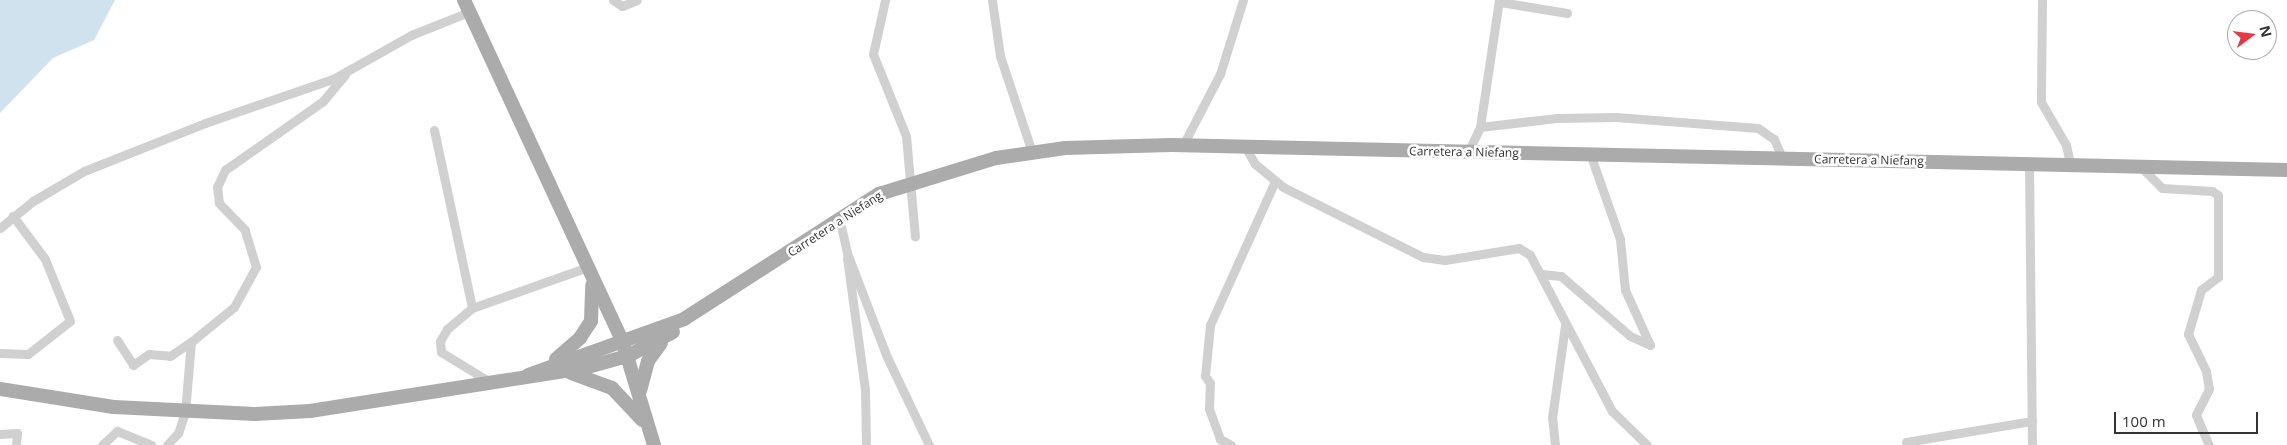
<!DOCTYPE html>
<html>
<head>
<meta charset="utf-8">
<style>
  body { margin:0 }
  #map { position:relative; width:2287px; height:445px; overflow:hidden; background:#fff; font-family:"Open Sans",sans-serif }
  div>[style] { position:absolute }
  .water>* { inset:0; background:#cfe2ee }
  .street>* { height:9px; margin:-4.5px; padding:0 4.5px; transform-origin:4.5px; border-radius:4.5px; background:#d0d0d0 }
  .primary>* { height:14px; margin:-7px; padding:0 7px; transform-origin:7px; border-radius:7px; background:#ababab }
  span { translate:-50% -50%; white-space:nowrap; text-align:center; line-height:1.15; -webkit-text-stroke:5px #fff; paint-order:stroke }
  .street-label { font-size:12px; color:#333 }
  .north { position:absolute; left:2227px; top:10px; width:50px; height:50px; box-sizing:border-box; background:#fff; border:1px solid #adadad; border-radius:50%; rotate:75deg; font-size:14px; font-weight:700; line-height:20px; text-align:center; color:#333 }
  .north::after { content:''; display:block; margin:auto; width:18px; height:22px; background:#e63946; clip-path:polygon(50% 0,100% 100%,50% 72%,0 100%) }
  .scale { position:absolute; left:2114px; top:412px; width:144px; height:22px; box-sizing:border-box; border:2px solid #333; border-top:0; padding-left:6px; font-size:15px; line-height:18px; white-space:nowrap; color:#333; -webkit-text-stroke:4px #fff; paint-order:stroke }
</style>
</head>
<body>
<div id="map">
  <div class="water">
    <div style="clip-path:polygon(0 0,115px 0,94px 40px,53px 58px,0 113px)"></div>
  </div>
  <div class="street">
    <div style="left:613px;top:0;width:11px;rotate:34deg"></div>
    <div style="left:622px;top:6px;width:16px;rotate:-22deg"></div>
    <div style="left:885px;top:0;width:55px;rotate:102.5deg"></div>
    <div style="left:873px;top:54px;width:88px;rotate:68.1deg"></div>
    <div style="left:906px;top:136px;width:101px;rotate:84.9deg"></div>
    <div style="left:992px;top:0;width:57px;rotate:81.9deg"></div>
    <div style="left:1000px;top:56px;width:101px;rotate:71.6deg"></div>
    <div style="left:2042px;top:0;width:102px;rotate:90.6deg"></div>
    <div style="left:2041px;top:102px;width:50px;rotate:59.8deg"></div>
    <div style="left:2066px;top:145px;width:19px;rotate:78deg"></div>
    <div style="left:1500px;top:2px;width:68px;rotate:9.3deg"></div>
    <div style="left:1480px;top:127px;width:78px;rotate:-6.7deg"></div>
    <div style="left:1557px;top:118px;width:59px;rotate:-1deg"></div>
    <div style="left:1616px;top:117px;width:142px;rotate:4.4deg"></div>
    <div style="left:1758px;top:128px;width:19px;rotate:35deg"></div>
    <div style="left:1774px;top:139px;width:21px;rotate:67deg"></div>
    <div style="left:434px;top:130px;width:182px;rotate:77.9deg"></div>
    <div style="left:1183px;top:145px;width:80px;rotate:-62.5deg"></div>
    <div style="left:1220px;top:74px;width:77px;rotate:-72.7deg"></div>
    <div style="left:1246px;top:148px;width:18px;rotate:61deg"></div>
    <div style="left:1255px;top:164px;width:36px;rotate:39deg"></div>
    <div style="left:1283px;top:187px;width:157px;rotate:26.6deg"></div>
    <div style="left:1423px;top:257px;width:22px;rotate:8deg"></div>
    <div style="left:1445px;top:260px;width:75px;rotate:-9.2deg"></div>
    <div style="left:1519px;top:248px;width:13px;rotate:32deg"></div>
    <div style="left:1530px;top:255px;width:176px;rotate:62.3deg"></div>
    <div style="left:1612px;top:411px;width:49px;rotate:44.2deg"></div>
    <div style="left:1468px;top:152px;width:28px;rotate:-64deg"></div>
    <div style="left:1480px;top:127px;width:128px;rotate:-81.5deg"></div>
    <div style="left:2029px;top:163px;width:282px;rotate:89.4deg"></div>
    <div style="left:2140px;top:166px;width:31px;rotate:45deg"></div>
    <div style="left:2162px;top:188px;width:50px;rotate:3.4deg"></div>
    <div style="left:2212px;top:191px;width:7px;rotate:34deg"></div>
    <div style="left:2218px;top:195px;width:82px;rotate:90deg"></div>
    <div style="left:2218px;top:277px;width:21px;rotate:143deg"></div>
    <div style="left:2201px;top:290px;width:46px;rotate:106.5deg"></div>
    <div style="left:2188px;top:334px;width:41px;rotate:64.1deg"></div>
    <div style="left:2206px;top:371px;width:18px;rotate:81deg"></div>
    <div style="left:2209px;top:389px;width:29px;rotate:117deg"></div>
    <div style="left:2196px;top:415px;width:33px;rotate:67deg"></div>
    <div style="left:840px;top:222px;width:32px;rotate:77deg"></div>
    <div style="left:847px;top:253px;width:111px;rotate:69deg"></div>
    <div style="left:887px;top:357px;width:98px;rotate:64.5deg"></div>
    <div style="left:0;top:228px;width:43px;rotate:-39.3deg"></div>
    <div style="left:33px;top:201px;width:59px;rotate:-30.5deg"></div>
    <div style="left:84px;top:171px;width:130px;rotate:-21.6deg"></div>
    <div style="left:205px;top:123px;width:135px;rotate:-19deg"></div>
    <div style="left:333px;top:79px;width:90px;rotate:-29.4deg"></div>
    <div style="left:411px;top:35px;width:62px;rotate:-21.6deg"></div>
    <div style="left:847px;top:258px;width:132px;rotate:82.2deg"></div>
    <div style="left:865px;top:389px;width:56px;rotate:89deg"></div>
    <div style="left:1541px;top:274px;width:20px;rotate:6deg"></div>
    <div style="left:1561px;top:276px;width:91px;rotate:41deg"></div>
    <div style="left:1630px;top:336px;width:22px;rotate:24deg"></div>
    <div style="left:1650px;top:345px;width:60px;rotate:-114.4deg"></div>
    <div style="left:1625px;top:290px;width:51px;rotate:-95.6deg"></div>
    <div style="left:1620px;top:239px;width:90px;rotate:-109.4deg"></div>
    <div style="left:117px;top:340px;width:30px;rotate:57deg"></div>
    <div style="left:133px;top:365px;width:19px;rotate:-35deg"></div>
    <div style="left:149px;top:354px;width:21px;rotate:5deg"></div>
    <div style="left:170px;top:356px;width:25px;rotate:-34deg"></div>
    <div style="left:191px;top:342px;width:70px;rotate:94.9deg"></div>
    <div style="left:185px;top:412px;width:22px;rotate:108deg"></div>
    <div style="left:178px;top:433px;width:16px;rotate:133deg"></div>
    <div style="left:191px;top:342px;width:55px;rotate:-39.1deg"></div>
    <div style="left:234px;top:307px;width:46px;rotate:-61.2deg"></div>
    <div style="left:256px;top:267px;width:39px;rotate:-107deg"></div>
    <div style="left:245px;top:230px;width:37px;rotate:-134deg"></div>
    <div style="left:219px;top:203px;width:16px;rotate:-97deg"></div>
    <div style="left:217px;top:187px;width:19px;rotate:-65deg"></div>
    <div style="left:225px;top:170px;width:120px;rotate:-35.1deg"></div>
    <div style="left:323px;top:101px;width:34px;rotate:-50deg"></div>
    <div style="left:0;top:353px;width:28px;rotate:2deg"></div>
    <div style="left:28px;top:354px;width:53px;rotate:-38.2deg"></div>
    <div style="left:70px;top:321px;width:67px;rotate:-112deg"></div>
    <div style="left:45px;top:259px;width:54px;rotate:-126.7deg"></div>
    <div style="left:490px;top:382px;width:57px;rotate:-148.5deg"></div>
    <div style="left:441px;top:352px;width:11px;rotate:-95deg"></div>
    <div style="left:440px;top:341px;width:14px;rotate:-60deg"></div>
    <div style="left:447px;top:329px;width:33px;rotate:-40deg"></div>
    <div style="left:472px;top:308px;width:123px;rotate:-19.5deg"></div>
    <div style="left:0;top:434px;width:17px;rotate:-3deg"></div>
    <div style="left:17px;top:433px;width:12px;rotate:95deg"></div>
    <div style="left:1906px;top:442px;width:128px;rotate:-9.5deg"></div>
    <div style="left:102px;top:445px;width:21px;rotate:-43deg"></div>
    <div style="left:117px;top:431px;width:37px;rotate:22deg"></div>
    <div style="left:1231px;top:445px;width:13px;rotate:-151deg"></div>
    <div style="left:1220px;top:439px;width:32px;rotate:-110deg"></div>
    <div style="left:1209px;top:409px;width:26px;rotate:-88deg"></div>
    <div style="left:1210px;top:383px;width:9px;rotate:-126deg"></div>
    <div style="left:1205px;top:376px;width:51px;rotate:-84.4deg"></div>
    <div style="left:1210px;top:325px;width:158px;rotate:-65.7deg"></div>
    <div style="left:1555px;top:445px;width:27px;rotate:-96deg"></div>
    <div style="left:1552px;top:418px;width:93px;rotate:-82deg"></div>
  </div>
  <div class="primary">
    <div style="left:464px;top:0;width:378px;rotate:65.1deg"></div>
    <div style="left:623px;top:343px;width:107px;rotate:73.1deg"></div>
    <div style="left:556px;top:359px;width:32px;rotate:-41deg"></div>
    <div style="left:580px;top:338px;width:20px;rotate:-57deg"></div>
    <div style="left:591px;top:321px;width:36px;rotate:-88deg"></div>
    <div style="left:571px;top:373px;width:44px;rotate:20.1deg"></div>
    <div style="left:612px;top:388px;width:44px;rotate:46.8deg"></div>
    <div style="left:528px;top:375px;width:166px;rotate:-19.7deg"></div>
    <div style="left:684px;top:319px;width:232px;rotate:-32.7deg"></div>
    <div style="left:879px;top:194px;width:122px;rotate:-17.1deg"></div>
    <div style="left:996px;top:158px;width:70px;rotate:-8.2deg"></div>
    <div style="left:1065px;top:148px;width:106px;rotate:-1.6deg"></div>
    <div style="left:1171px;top:145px;width:1116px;rotate:1.28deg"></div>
    <div style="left:0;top:389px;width:115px;rotate:9deg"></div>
    <div style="left:114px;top:407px;width:141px;rotate:2.8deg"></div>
    <div style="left:255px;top:414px;width:55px;rotate:-3.1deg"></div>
    <div style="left:310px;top:411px;width:277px;rotate:-8.9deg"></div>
    <div style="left:584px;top:368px;width:46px;rotate:-15.3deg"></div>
    <div style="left:628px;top:356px;width:51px;rotate:-28.1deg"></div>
    <div style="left:640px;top:391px;width:31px;rotate:-75deg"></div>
    <div style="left:648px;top:361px;width:22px;rotate:-54deg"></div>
  </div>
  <div class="street-label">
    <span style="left:1464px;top:152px;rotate:1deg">Carretera a Niefang</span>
    <span style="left:1869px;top:160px;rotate:1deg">Carretera a Niefang</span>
    <span style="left:835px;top:224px;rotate:-33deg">Carretera a Niefang</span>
  </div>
  <div class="north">N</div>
  <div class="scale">100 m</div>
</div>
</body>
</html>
